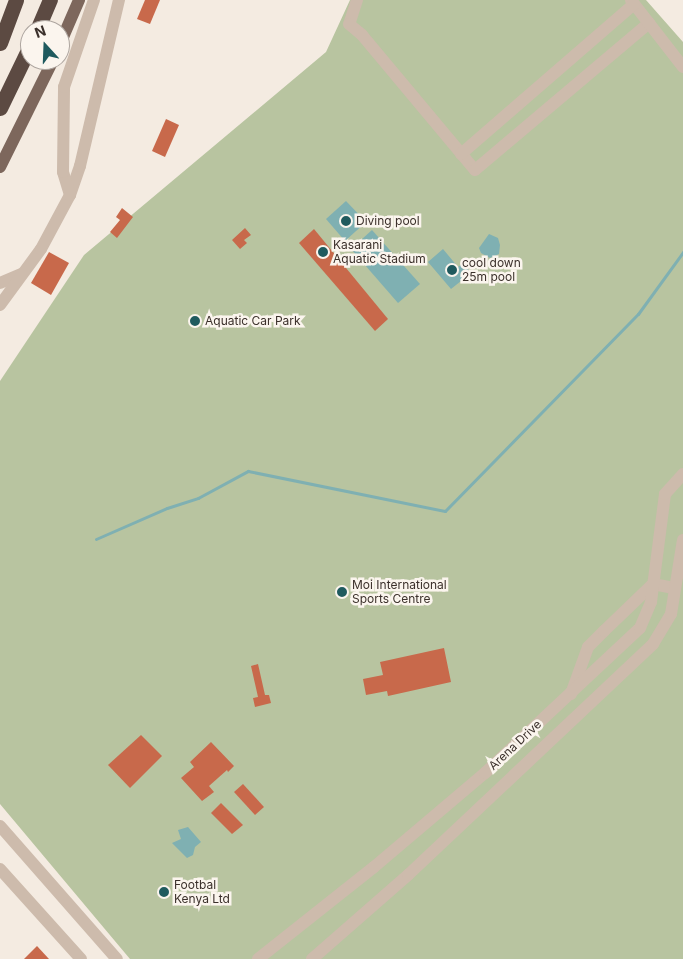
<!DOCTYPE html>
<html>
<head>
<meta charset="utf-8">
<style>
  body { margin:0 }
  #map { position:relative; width:683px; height:959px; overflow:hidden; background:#f4ebe1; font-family:Inter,sans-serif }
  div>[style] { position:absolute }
  .green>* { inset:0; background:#b8c4a0 }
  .water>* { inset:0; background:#7fb0b2 }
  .stream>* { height:3px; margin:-1.5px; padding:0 1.5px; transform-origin:1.5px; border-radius:1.5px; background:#7fb0b2 }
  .building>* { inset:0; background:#c8694b }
  .minor>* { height:12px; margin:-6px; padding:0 6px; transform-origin:6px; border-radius:6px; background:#cdbbac }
  .major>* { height:12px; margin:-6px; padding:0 6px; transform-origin:6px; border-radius:6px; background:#7d675c }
  .highway>* { height:15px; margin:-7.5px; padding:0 7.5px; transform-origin:7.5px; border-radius:7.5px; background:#5c4a42 }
  .dots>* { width:14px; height:14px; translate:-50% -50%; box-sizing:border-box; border:2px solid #fbf5ee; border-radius:50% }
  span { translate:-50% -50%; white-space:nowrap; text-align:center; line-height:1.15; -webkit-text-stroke:5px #fbf5ee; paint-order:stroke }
  .poi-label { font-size:12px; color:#3b302b }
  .left { translate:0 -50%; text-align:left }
  .street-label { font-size:12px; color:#3b302b }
  .north { position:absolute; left:20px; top:20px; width:50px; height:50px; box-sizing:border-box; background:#fbf5ee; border:1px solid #aea6a0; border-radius:50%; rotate:340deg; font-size:14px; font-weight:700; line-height:20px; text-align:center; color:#3b302b }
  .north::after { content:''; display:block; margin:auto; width:18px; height:22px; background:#1f5a5e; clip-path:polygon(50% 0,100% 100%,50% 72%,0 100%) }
</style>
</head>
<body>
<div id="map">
  <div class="green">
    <div style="clip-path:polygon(350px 0,646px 0,683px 42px,683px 959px,130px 959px,0 804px,0 381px,84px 255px,326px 52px)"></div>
  </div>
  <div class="water">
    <div style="clip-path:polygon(346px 201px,366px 222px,345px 241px,326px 219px)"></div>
    <div style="clip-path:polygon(372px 230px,420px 284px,398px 303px,351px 249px)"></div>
    <div style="clip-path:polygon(489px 234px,498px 238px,500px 245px,499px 254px,490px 258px,481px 253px,479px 248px)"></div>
    <div style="clip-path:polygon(443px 249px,458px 267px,463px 263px,471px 273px,451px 289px,428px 262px)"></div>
    <div style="clip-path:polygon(188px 827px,201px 842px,195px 847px,193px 855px,187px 858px,172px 843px,181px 839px,178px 830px)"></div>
  </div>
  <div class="stream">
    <div style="left:96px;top:539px;width:77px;rotate:-23.6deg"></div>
    <div style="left:167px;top:508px;width:33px;rotate:-18deg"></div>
    <div style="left:198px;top:498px;width:57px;rotate:-28.4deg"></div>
    <div style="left:248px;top:471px;width:201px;rotate:11.5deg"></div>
    <div style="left:445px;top:511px;width:276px;rotate:-45.6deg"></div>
    <div style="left:638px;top:314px;width:77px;rotate:-54deg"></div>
  </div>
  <div class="building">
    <div style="clip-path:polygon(145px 0,160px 0,150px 24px,137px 19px)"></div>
    <div style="clip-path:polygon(166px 119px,179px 125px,165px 157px,152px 151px)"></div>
    <div style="clip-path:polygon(122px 208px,133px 217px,117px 238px,110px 232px,120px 220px,116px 217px)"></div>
    <div style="clip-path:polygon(245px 228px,251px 235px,244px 240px,247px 243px,240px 249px,232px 240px)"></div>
    <div style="clip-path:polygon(314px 229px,388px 319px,375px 331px,299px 243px)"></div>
    <div style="clip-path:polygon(49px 252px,69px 263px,51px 295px,31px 283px)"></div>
    <div style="clip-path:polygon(444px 648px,451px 682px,388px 696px,387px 691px,366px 695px,363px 679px,383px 675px,380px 662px)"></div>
    <div style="clip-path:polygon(258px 664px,265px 695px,269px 695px,271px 703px,255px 707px,253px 698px,258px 697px,251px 666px)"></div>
    <div style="clip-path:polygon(141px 735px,162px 756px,130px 788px,108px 765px)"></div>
    <div style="clip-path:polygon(211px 742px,234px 766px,228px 772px,227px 770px,209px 786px,214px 792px,202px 801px,181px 778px,194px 767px,190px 762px)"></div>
    <div style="clip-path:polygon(243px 784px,264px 807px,255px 815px,234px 792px)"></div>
    <div style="clip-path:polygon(221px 803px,243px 825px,232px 834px,211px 813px)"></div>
    <div style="clip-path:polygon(37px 946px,49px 959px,24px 959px)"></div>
  </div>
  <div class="minor">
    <div style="left:357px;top:0;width:25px;rotate:108deg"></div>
    <div style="left:349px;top:24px;width:17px;rotate:40deg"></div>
    <div style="left:362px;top:35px;width:176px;rotate:50.1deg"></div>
    <div style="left:475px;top:170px;width:228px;rotate:-40.2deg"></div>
    <div style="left:631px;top:0;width:85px;rotate:52.2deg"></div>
    <div style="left:461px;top:154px;width:229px;rotate:-40.9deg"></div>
    <div style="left:70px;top:195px;width:31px;rotate:-71deg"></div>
    <div style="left:80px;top:166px;width:171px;rotate:-76.8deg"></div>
    <div style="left:0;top:283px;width:23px;rotate:-23deg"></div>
    <div style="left:0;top:305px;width:69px;rotate:-53.8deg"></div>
    <div style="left:41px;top:249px;width:61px;rotate:-61.8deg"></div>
    <div style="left:70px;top:195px;width:24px;rotate:-107deg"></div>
    <div style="left:63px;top:172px;width:85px;rotate:-89.3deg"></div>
    <div style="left:64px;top:87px;width:92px;rotate:-71deg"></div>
    <div style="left:571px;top:694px;width:50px;rotate:-70.1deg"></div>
    <div style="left:588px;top:647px;width:23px;rotate:-45deg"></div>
    <div style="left:604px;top:631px;width:68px;rotate:-43.8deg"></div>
    <div style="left:653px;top:584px;width:21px;rotate:11deg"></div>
    <div style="left:0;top:826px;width:177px;rotate:48.7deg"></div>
    <div style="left:0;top:869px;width:121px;rotate:48deg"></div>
    <div style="left:258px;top:959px;width:148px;rotate:-38.4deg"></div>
    <div style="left:374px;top:867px;width:145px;rotate:-40.3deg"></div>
    <div style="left:485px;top:773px;width:212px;rotate:-43.1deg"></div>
    <div style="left:640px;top:628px;width:28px;rotate:-67deg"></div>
    <div style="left:651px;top:602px;width:109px;rotate:-82.6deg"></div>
    <div style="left:665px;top:494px;width:27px;rotate:-48deg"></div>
    <div style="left:312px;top:959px;width:128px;rotate:-41.2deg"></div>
    <div style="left:408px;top:875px;width:337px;rotate:-43.3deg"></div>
    <div style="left:653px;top:644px;width:35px;rotate:-59deg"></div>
    <div style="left:671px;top:614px;width:75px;rotate:-80.8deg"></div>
  </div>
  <div class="major">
    <div style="left:60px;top:44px;width:48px;rotate:-66.6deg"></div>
    <div style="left:0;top:167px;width:119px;rotate:-63.6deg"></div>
  </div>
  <div class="highway">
    <div style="left:37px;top:30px;width:33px;rotate:-67deg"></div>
    <div style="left:0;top:43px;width:46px;rotate:-69.6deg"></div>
    <div style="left:0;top:108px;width:69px;rotate:-64.2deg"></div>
  </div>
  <div class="dots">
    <div style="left:346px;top:221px;background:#1f5a5e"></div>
    <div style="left:323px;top:252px;background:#1f5a5e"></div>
    <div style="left:452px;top:270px;background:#1f5a5e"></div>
    <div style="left:195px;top:321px;background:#1f5a5e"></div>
    <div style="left:342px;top:592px;background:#1f5a5e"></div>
    <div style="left:164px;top:892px;background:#1f5a5e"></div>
  </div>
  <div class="poi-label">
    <span class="left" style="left:356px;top:221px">Diving pool</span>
    <span class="left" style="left:333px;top:252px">Kasarani<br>Aquatic Stadium</span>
    <span class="left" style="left:462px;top:270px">cool down<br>25m pool</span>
    <span class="left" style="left:205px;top:321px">Aquatic Car Park</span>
    <span class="left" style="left:352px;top:592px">Moi International<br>Sports Centre</span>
    <span class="left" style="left:174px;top:892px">Footbal<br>Kenya Ltd</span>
  </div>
  <div class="street-label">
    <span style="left:515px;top:745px;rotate:-43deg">Arena Drive</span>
  </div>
  <div class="north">N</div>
</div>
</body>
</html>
